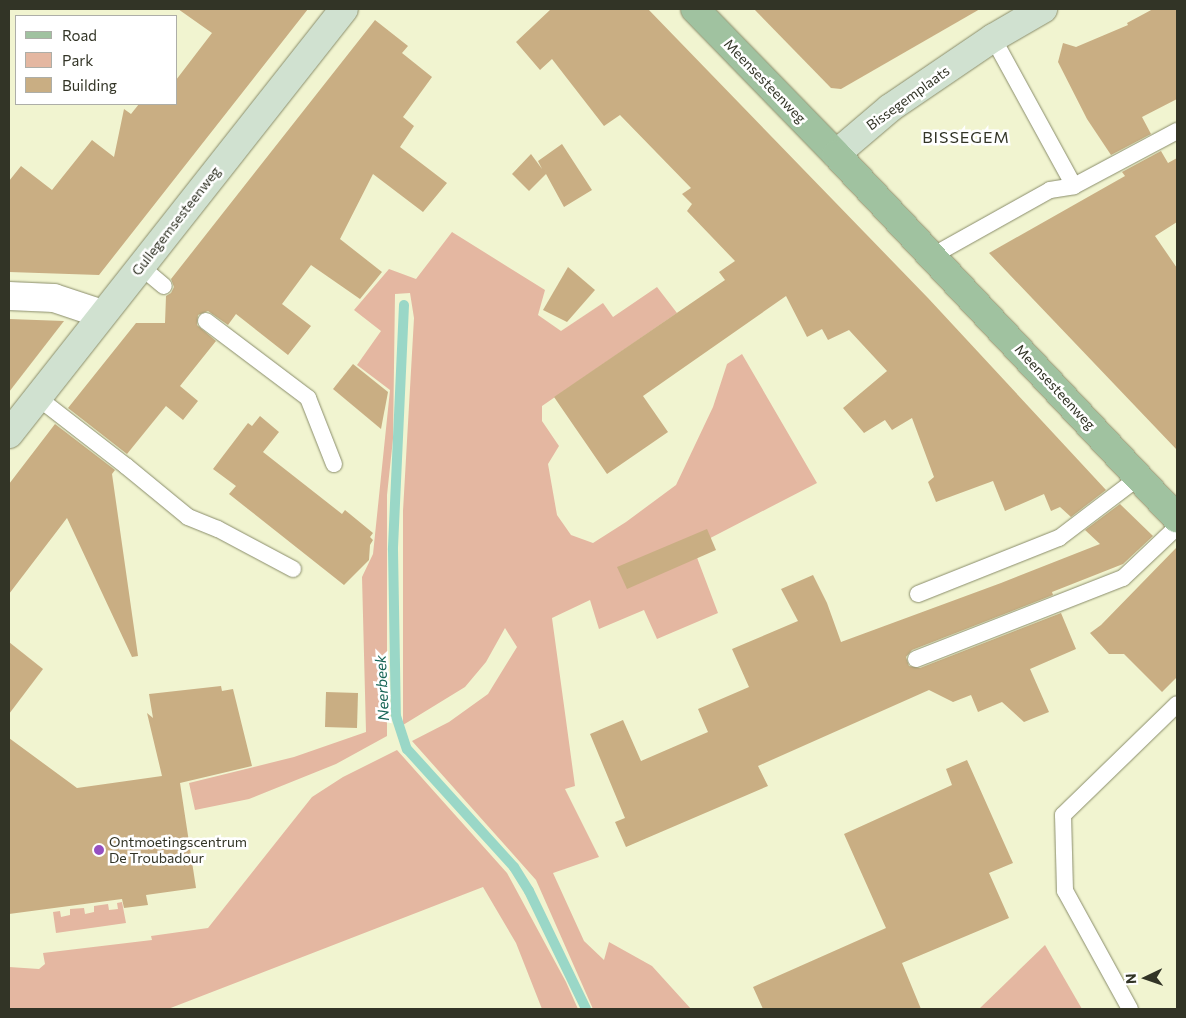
<!DOCTYPE html>
<html>
<head>
<meta charset="utf-8">
<style>
  body { margin:0 }
  #map { position:relative; width:1186px; height:1018px; overflow:hidden; background:#f1f4d0; font-family:Commissioner,sans-serif }
  div>[style] { position:absolute }
  .green>* { inset:0; background:#e4b7a1 }
  .stream>* { height:10px; margin:-5px; padding:0 5px; transform-origin:5px; border-radius:5px; background:#9ad7c7 }
  .building>* { inset:0; background:#c9ae83 }
  .roads { filter:drop-shadow(0 0 1px #8a8d6b) drop-shadow(0 0 1px #8a8d6b) }
  .lane>* { height:16px; margin:-8px; padding:0 8px; transform-origin:8px; border-radius:8px; background:#fff }
  .street>* { height:28px; margin:-14px; padding:0 14px; transform-origin:14px; border-radius:14px; background:#fff }
  .secondary>* { height:28px; margin:-14px; padding:0 14px; transform-origin:14px; border-radius:14px; background:#d0e1d0 }
  .primary>* { height:28px; margin:-14px; padding:0 14px; transform-origin:14px; border-radius:14px; background:#a0c2a0 }
  .dots>* { width:14px; height:14px; translate:-50% -50%; box-sizing:border-box; border:2px solid #fff; border-radius:50% }
  span { translate:-50% -50%; white-space:nowrap; text-align:center; line-height:1.15; -webkit-text-stroke:5px #fff; paint-order:stroke }
  .street-label { font-size:14px; color:#323426 }
  .poi-label { font-size:14px; color:#323426 }
  .left { translate:0 -50%; text-align:left }
  .water-label { font-size:15px; color:#166455; font-style:italic }
  .quarter-label { font-size:16px; color:#323426; letter-spacing:1px }
  .frame { position:absolute; inset:0; border:10px solid #323426; pointer-events:none }
  .legend { position:absolute; left:15px; top:15px; width:162px; height:90px; box-sizing:border-box; background:#fff; border:1px solid #adaea8; margin:0; padding:6px 9px; list-style:none; font-size:15px; color:#323426 }
  .legend li { display:flex; align-items:center; gap:10px; height:25px }
  .legend b { width:25px; border:1px solid #adaea8 }
  .north { position:absolute; left:1121px; top:953px; width:50px; height:50px; -webkit-text-stroke:4px #fff; paint-order:stroke; rotate:267deg; font-size:14px; font-weight:700; line-height:20px; text-align:center; color:#323426 }
  .north::after { content:''; display:block; margin:auto; width:18px; height:22px; background:#323426; clip-path:polygon(50% 0,100% 100%,50% 72%,0 100%) }
</style>
</head>
<body>
<div id="map">
  <div class="green">
    <div style="clip-path:polygon(452px 232px,545px 290px,538px 315px,561px 331px,603px 303px,613px 317px,657px 287px,677px 313px,542px 406px,542px 421px,559px 446px,548px 464px,557px 515px,571px 535px,593px 543px,626px 522px,676px 485px,713px 407px,727px 364px,742px 354px,817px 483px,693px 547px,718px 613px,657px 639px,644px 610px,599px 629px,590px 600px,552px 618px,575px 786px,565px 789px,599px 857px,553px 873px,584px 941px,604px 960px,609px 942px,652px 966px,691px 1009px,593px 1009px,536px 880px,412px 741px,449px 722px,488px 694px,517px 647px,505px 628px,486px 662px,465px 687px,403px 725px,403px 511px,414px 318px,410px 293px,395px 294px,393px 439px,387px 495px,387px 736px,336px 764px,249px 799px,195px 810px,189px 783px,294px 757px,366px 732px,362px 577px,373px 554px,390px 390px,357px 365px,381px 331px,354px 310px,389px 269px,416px 279px)"></div>
    <div style="clip-path:polygon(397px 750px,507px 873px,566px 982px,578px 1009px,542px 1009px,516px 943px,483px 887px,168px 1009px,9px 1009px,9px 967px,39px 969px,45px 964px,43px 953px,152px 940px,151px 936px,208px 928px,312px 797px,343px 777px)"></div>
    <div style="clip-path:polygon(122px 902px,126px 923px,56px 933px,53px 912px,60px 911px,61px 917px,70px 915px,70px 909px,84px 908px,85px 914px,94px 912px,94px 906px,108px 904px,109px 910px,118px 909px,117px 903px)"></div>
    <div style="clip-path:polygon(1045px 945px,1082px 1009px,979px 1009px)"></div>
  </div>
  <div class="stream">
    <div style="left:404px;top:305px;width:245px;rotate:92.6deg"></div>
    <div style="left:393px;top:550px;width:166px;rotate:89deg"></div>
    <div style="left:396px;top:716px;width:35px;rotate:72deg"></div>
    <div style="left:407px;top:749px;width:159px;rotate:47.8deg"></div>
    <div style="left:514px;top:867px;width:28px;rotate:58deg"></div>
    <div style="left:529px;top:891px;width:131px;rotate:64.2deg"></div>
  </div>
  <div class="building">
    <div style="clip-path:polygon(178px 9px,308px 9px,99px 275px,9px 272px,9px 181px,21px 166px,52px 190px,92px 140px,114px 157px,124px 109px,131px 114px,139px 104px,176px 104px,176px 80px,212px 33px)"></div>
    <div style="clip-path:polygon(551px 9px,648px 9px,928px 298px,1106px 490px,1071px 517px,1060px 507px,1051px 511px,1044px 494px,1005px 511px,993px 481px,936px 502px,928px 482px,934px 477px,912px 418px,892px 430px,885px 420px,864px 433px,843px 408px,887px 371px,849px 330px,828px 340px,822px 329px,807px 337px,786px 296px,643px 396px,668px 432px,607px 474px,554px 397px,725px 280px,719px 272px,735px 261px,687px 211px,692px 204px,682px 194px,691px 188px,620px 115px,604px 126px,552px 59px,540px 70px,516px 42px)"></div>
    <div style="clip-path:polygon(754px 9px,980px 9px,841px 89px,831px 88px)"></div>
    <div style="clip-path:polygon(1153px 9px,1177px 9px,1177px 99px,1142px 117px,1151px 134px,1111px 155px,1087px 119px,1058px 62px,1063px 43px,1076px 47px,1128px 25px,1127px 23px)"></div>
    <div style="clip-path:polygon(375px 20px,408px 46px,402px 53px,432px 77px,403px 117px,414px 126px,400px 147px,447px 183px,423px 212px,373px 174px,340px 239px,382px 272px,360px 299px,311px 265px,282px 304px,311px 326px,288px 355px,236px 314px,228px 325px,208px 311px,198px 315px,197px 325px,216px 341px,180px 386px,198px 401px,183px 420px,166px 406px,127px 454px,68px 408px,136px 323px,165px 323px,166px 296px,171px 293px,174px 287px,171px 279px)"></div>
    <div style="clip-path:polygon(562px 144px,592px 190px,564px 207px,546px 174px,529px 191px,512px 174px,531px 154px,542px 169px,538px 161px)"></div>
    <div style="clip-path:polygon(1161px 151px,1168px 163px,1177px 158px,1177px 222px,1155px 236px,1177px 268px,1177px 450px,989px 253px,1125px 176px,1122px 172px)"></div>
    <div style="clip-path:polygon(568px 267px,595px 290px,567px 322px,543px 310px)"></div>
    <div style="clip-path:polygon(9px 319px,64px 321px,9px 392px)"></div>
    <div style="clip-path:polygon(353px 364px,388px 392px,381px 429px,333px 389px)"></div>
    <div style="clip-path:polygon(260px 416px,279px 432px,263px 452px,342px 514px,345px 510px,373px 533px,370px 537px,373px 540px,370px 545px,369px 560px,344px 585px,229px 494px,236px 486px,213px 469px,248px 423px,252px 426px)"></div>
    <div style="clip-path:polygon(55px 424px,115px 470px,112px 474px,138px 656px,132px 657px,67px 518px,9px 594px,9px 484px)"></div>
    <div style="clip-path:polygon(1120px 504px,1153px 536px,1123px 564px,1052px 592px,1053px 595px,912px 650px,906px 657px,909px 666px,920px 668px,1061px 613px,1076px 649px,1030px 669px,1049px 712px,1024px 722px,1002px 702px,978px 712px,971px 695px,953px 702px,929px 690px,758px 766px,768px 786px,626px 847px,615px 822px,625px 818px,590px 734px,623px 720px,641px 761px,708px 732px,698px 709px,749px 687px,732px 649px,798px 621px,781px 589px,813px 575px,827px 603px,841px 642px,1001px 583px,1100px 544px,1085px 530px)"></div>
    <div style="clip-path:polygon(707px 529px,716px 550px,627px 589px,617px 567px)"></div>
    <div style="clip-path:polygon(1177px 547px,1177px 677px,1162px 692px,1124px 654px,1109px 654px,1090px 633px,1101px 625px)"></div>
    <div style="clip-path:polygon(9px 642px,43px 669px,9px 714px)"></div>
    <div style="clip-path:polygon(221px 686px,222px 691px,233px 689px,252px 766px,180px 783px,196px 888px,146px 895px,148px 905px,124px 908px,122px 899px,9px 914px,9px 738px,77px 788px,162px 776px,147px 713px,153px 718px,149px 694px)"></div>
    <div style="clip-path:polygon(326px 692px,358px 693px,357px 728px,325px 727px)"></div>
    <div style="clip-path:polygon(967px 760px,1013px 863px,989px 873px,1009px 918px,902px 963px,921px 1009px,763px 1009px,753px 987px,886px 928px,844px 834px,952px 785px,946px 769px)"></div>
  </div>
  <div class="roads">
    <div class="lane">
      <div style="left:1074px;top:186px;width:117px;rotate:-28.1deg"></div>
      <div style="left:932px;top:256px;width:135px;rotate:-29.2deg"></div>
      <div style="left:1050px;top:190px;width:24px;rotate:-9deg"></div>
      <div style="left:1074px;top:186px;width:169px;rotate:-118.7deg"></div>
      <div style="left:140px;top:266px;width:31px;rotate:40deg"></div>
      <div style="left:206px;top:321px;width:128px;rotate:37deg"></div>
      <div style="left:308px;top:398px;width:71px;rotate:68.5deg"></div>
      <div style="left:37px;top:397px;width:113px;rotate:37.8deg"></div>
      <div style="left:126px;top:466px;width:80px;rotate:39.4deg"></div>
      <div style="left:188px;top:517px;width:32px;rotate:22deg"></div>
      <div style="left:218px;top:529px;width:85px;rotate:28.1deg"></div>
      <div style="left:918px;top:594px;width:152px;rotate:-21.7deg"></div>
      <div style="left:1059px;top:538px;width:101px;rotate:-37.3deg"></div>
      <div style="left:916px;top:659px;width:222px;rotate:-21.4deg"></div>
      <div style="left:1123px;top:578px;width:74px;rotate:-43.4deg"></div>
      <div style="left:1130px;top:1009px;width:135px;rotate:-118.8deg"></div>
      <div style="left:1065px;top:891px;width:76px;rotate:-91.5deg"></div>
      <div style="left:1063px;top:815px;width:159px;rotate:-44.2deg"></div>
    </div>
    <div class="street">
      <div style="left:9px;top:296px;width:45px;rotate:2.5deg"></div>
      <div style="left:54px;top:298px;width:51px;rotate:18.4deg"></div>
    </div>
    <div class="secondary">
      <div style="left:836px;top:154px;width:71px;rotate:-40.4deg"></div>
      <div style="left:890px;top:108px;width:125px;rotate:-34.2deg"></div>
      <div style="left:993px;top:38px;width:58px;rotate:-30.1deg"></div>
      <div style="left:9px;top:434px;width:541px;rotate:-51.75deg"></div>
    </div>
    <div class="primary">
      <div style="left:695px;top:9px;width:202px;rotate:45.8deg"></div>
      <div style="left:836px;top:154px;width:499px;rotate:46.9deg"></div>
    </div>
  </div>
  <div class="dots">
    <div style="left:99px;top:850px;background:#954fc2"></div>
  </div>
  <div class="street-label">
    <span style="left:765px;top:81px;rotate:46deg">Meensesteenweg</span>
    <span style="left:908px;top:98px;rotate:-36deg">Bissegemplaats</span>
    <span style="left:176px;top:221px;rotate:-52deg">Gullegemsesteenweg</span>
    <span style="left:1055px;top:387px;rotate:47deg">Meensesteenweg</span>
  </div>
  <div class="poi-label">
    <span class="left" style="left:109px;top:850px">Ontmoetingscentrum<br>De Troubadour</span>
  </div>
  <div class="water-label">
    <span style="left:382px;top:688px;rotate:-93deg">Neerbeek</span>
  </div>
  <div class="quarter-label">
    <span style="left:966px;top:137px">BISSEGEM</span>
  </div>
  <div class="frame"></div>
  <ul class="legend">
  <li><b style="height:6px;background:#a0c2a0"></b>Road</li>
  <li><b style="height:14px;background:#e4b7a1"></b>Park</li>
  <li><b style="height:14px;background:#c9ae83"></b>Building</li>
  </ul>
  <div class="north">N</div>
</div>
</body>
</html>
